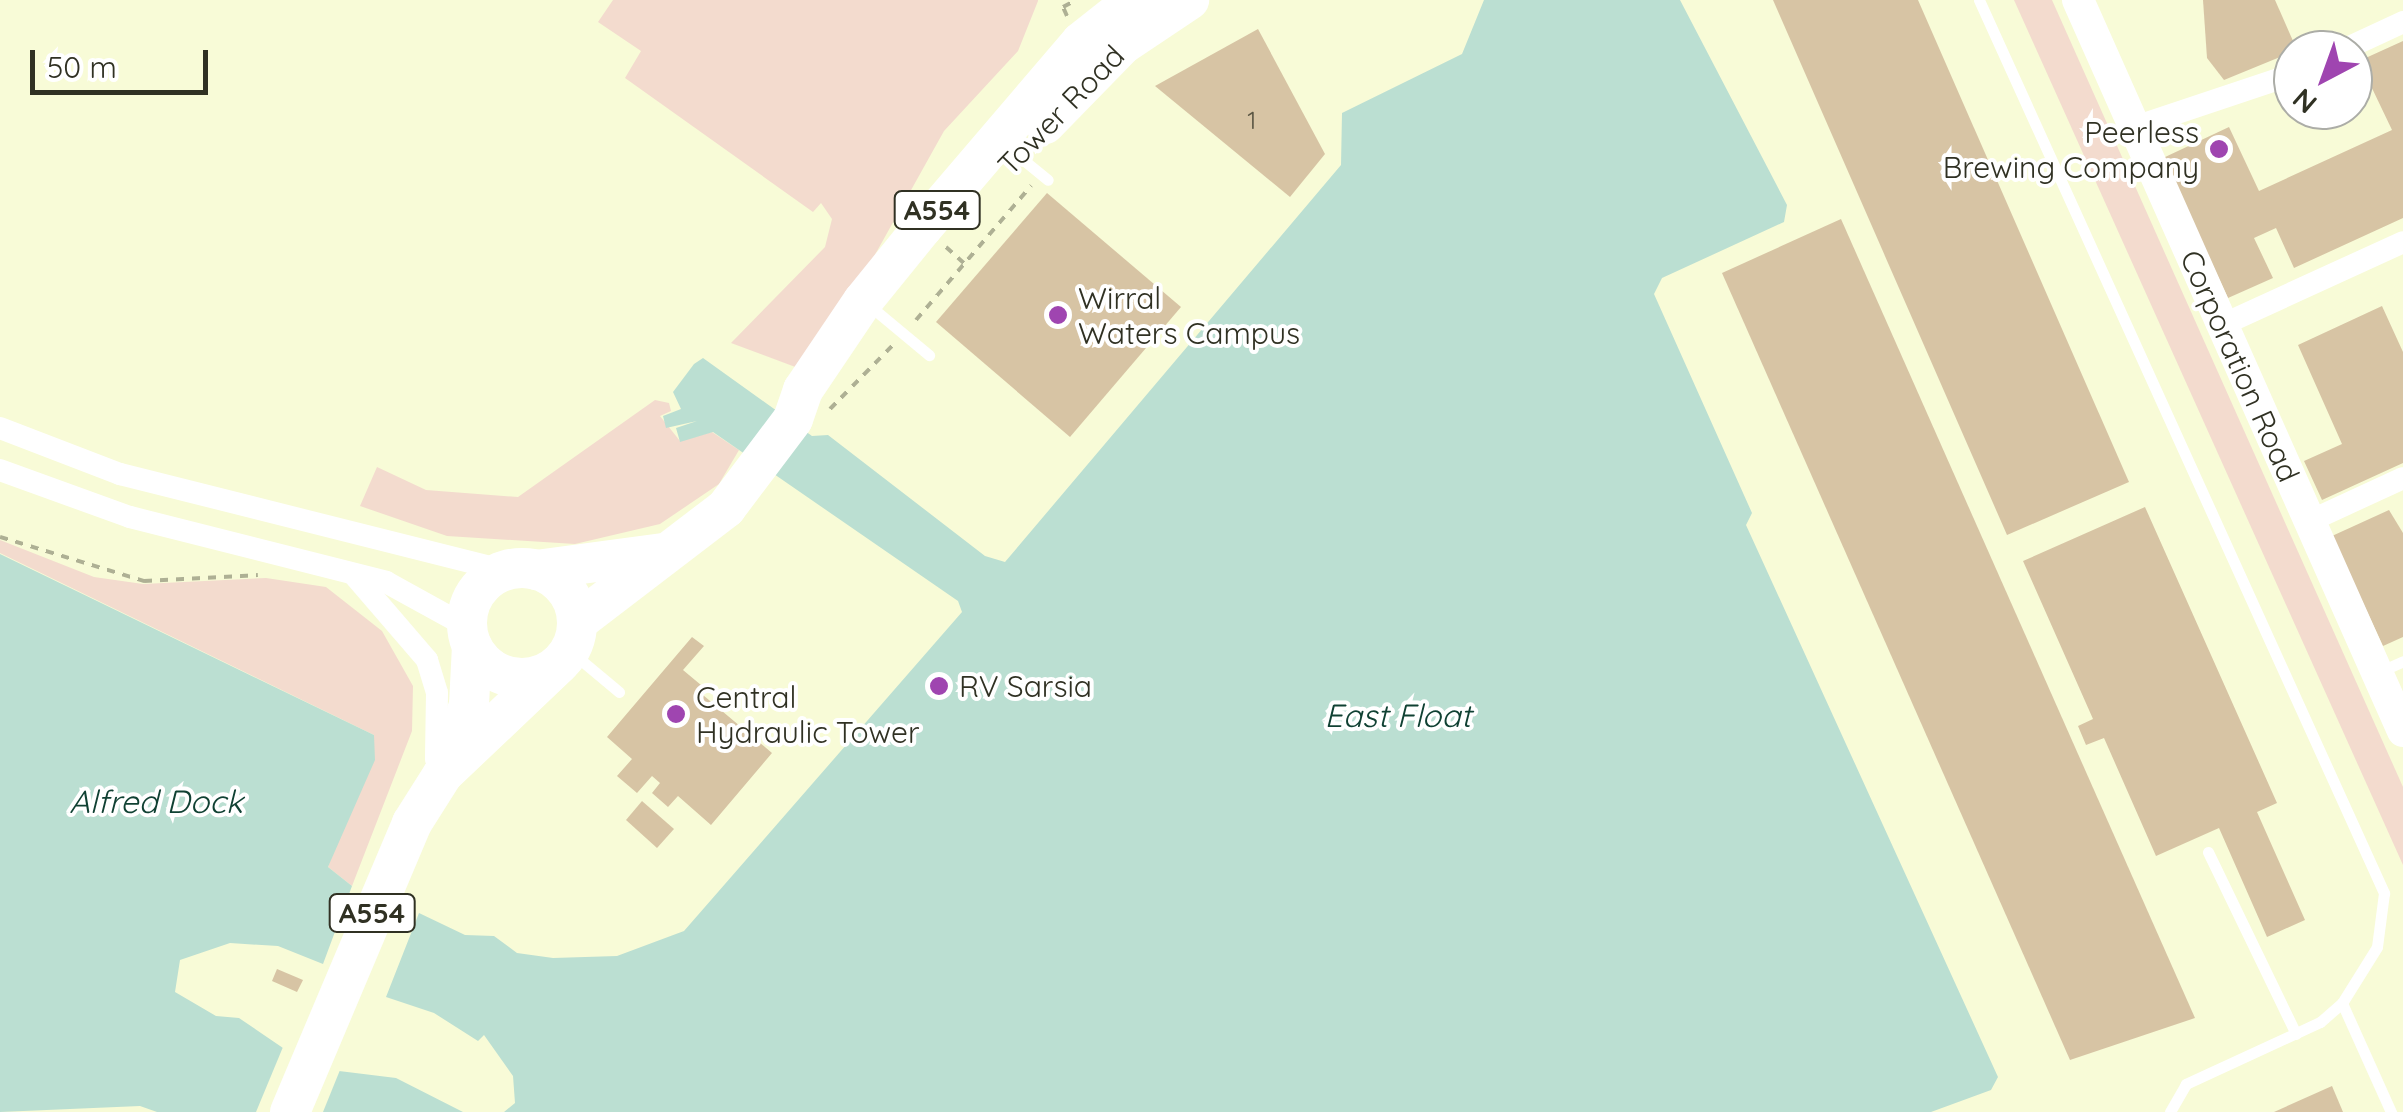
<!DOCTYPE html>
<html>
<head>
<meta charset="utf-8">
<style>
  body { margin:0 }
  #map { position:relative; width:2403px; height:1112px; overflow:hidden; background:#f8fbd7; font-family:Quicksand,sans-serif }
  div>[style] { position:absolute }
  .green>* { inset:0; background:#f3dbce }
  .water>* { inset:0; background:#bbdfd2 }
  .pier>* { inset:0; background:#f8fbd7 }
  .building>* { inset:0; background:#d7c4a4 }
  .path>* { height:4px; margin-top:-2px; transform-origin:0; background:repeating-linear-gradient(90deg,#aeb094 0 8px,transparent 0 16px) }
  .lane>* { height:11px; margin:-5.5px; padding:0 5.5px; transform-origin:5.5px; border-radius:5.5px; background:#fff }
  .street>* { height:22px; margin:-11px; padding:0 11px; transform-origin:11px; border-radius:11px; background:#fff }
  .secondary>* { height:32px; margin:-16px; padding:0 16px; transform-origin:16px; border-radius:16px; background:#fff }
  .highway>* { height:40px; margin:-20px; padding:0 20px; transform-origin:20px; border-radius:20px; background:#fff }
  .highway>.ring { margin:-20px; padding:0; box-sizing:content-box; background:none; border:40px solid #fff; border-radius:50% }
  .dots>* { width:28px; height:28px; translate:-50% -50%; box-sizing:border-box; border:5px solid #fff; border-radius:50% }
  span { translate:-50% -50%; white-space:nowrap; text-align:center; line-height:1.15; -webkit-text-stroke:8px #fff; paint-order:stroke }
  .number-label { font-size:25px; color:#5a5643 }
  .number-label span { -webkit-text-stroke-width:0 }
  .shield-label span { padding:2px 8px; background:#fff; border:2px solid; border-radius:8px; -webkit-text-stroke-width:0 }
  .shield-label { font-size:28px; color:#303123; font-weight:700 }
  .street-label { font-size:30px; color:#303123 }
  .poi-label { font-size:30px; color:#303123 }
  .right { translate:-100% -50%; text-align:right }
  .left { translate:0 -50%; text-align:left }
  .water-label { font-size:32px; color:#104133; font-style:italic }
  .north { position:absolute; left:2273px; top:30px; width:100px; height:100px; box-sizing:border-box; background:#fff; border:2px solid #acada7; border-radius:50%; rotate:221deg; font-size:28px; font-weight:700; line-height:40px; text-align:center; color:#303123 }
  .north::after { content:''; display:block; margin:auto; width:35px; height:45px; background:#9f45b0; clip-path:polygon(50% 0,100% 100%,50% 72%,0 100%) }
  .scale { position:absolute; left:30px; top:50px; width:178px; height:45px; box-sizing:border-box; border:5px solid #303123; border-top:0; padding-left:12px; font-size:30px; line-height:35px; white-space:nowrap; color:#303123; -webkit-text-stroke:8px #fff; paint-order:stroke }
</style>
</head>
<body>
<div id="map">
  <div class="green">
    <div style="clip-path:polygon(613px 0,1038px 0,1038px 1px,1018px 51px,944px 131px,862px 278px,798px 368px,731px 343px,825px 247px,832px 219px,821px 203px,813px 212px,625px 78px,641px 51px,598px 22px)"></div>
    <div style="clip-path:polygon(2014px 0,2052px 0,2403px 787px,2403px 865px)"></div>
    <div style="clip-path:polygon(655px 400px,669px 403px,671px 411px,660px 416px,680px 441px,712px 432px,739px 450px,719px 484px,660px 524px,575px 544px,447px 536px,360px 506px,377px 467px,426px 490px,518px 497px)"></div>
    <div style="clip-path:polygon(0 540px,94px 577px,143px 584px,266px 578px,326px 587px,382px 631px,413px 686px,412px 731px,352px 886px,328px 867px,374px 735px,0 553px)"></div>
  </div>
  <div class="water">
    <div style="clip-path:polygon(1484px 0,1680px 0,1787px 205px,1784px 222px,1662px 278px,1654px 294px,1752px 513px,1746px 525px,1998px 1077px,1991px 1090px,1931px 1112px,504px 1112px,515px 1103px,513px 1076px,484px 1035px,478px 1041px,434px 1013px,386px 997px,419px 913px,465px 935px,494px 936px,517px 953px,553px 958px,617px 956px,684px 931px,962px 612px,958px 601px,713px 432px,680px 442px,676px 428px,697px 421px,666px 428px,663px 416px,681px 409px,673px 392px,694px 364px,703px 358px,812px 436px,828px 435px,985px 556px,1005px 562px,1341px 165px,1342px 113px,1462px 54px)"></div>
    <div style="clip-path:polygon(0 554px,374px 735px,375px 760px,328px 867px,352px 886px,323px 964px,278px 946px,230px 943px,180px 960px,175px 992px,216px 1016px,239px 1018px,283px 1048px,339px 1071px,396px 1078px,463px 1112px,157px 1112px,140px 1106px,0 1112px)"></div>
  </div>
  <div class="pier">
    <div style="clip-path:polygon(283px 1047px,340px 1070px,323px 1112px,256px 1112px)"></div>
  </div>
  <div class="building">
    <div style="clip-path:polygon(1773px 0,1918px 0,2129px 482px,2007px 535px)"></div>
    <div style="clip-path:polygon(2203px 0,2275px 0,2297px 50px,2224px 80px,2207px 58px)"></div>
    <div style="clip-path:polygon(1258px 29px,1325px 154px,1290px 197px,1155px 86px)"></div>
    <div style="clip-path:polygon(2403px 41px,2403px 218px,2294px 268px,2276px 228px,2254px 238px,2273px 278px,2228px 298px,2163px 158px,2229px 127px,2259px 191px,2392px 130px,2359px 61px)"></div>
    <div style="clip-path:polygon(1047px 193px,1181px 307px,1070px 437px,936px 322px)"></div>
    <div style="clip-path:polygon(1841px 219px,2195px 1018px,2070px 1060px,1722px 273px)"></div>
    <div style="clip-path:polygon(2382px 306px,2403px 352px,2403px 463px,2322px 500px,2304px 461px,2342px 444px,2298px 345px)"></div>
    <div style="clip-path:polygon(2145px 507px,2277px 803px,2257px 812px,2305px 920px,2267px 937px,2219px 828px,2156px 856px,2104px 738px,2086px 745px,2078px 726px,2093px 719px,2023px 561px)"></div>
    <div style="clip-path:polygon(2389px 510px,2403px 533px,2403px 637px,2383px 646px,2332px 536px)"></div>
    <div style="clip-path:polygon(692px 637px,704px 646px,683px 670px,701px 685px,697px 690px,772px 753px,711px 825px,678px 796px,668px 807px,652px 793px,660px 783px,652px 776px,637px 793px,617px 776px,632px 759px,607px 737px)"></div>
    <div style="clip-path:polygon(642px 801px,674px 829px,657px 848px,626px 820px)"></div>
    <div style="clip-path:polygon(277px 969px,303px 980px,297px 992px,272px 981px)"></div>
    <div style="clip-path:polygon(2332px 1086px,2343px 1112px,2274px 1112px)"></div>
  </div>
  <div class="path">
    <div style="left:1067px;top:16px;width:10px;rotate:-114deg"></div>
    <div style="left:1063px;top:7px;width:15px;rotate:-28deg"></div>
    <div style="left:946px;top:247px;width:25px;rotate:42deg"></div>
    <div style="left:916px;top:320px;width:177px;rotate:-49.4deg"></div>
    <div style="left:830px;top:409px;width:90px;rotate:-45.5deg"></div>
    <div style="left:0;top:537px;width:151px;rotate:17deg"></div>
    <div style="left:144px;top:581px;width:114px;rotate:-3deg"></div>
  </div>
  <div class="lane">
    <div style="left:1979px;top:0;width:981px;rotate:65.6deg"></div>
    <div style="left:2384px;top:893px;width:54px;rotate:97.4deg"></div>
    <div style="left:2377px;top:947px;width:66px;rotate:122deg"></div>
    <div style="left:2342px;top:1003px;width:29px;rotate:139deg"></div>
    <div style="left:2320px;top:1022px;width:148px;rotate:155.2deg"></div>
    <div style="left:2186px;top:1084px;width:32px;rotate:120deg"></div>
    <div style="left:1005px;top:145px;width:55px;rotate:39.1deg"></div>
    <div style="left:870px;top:306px;width:77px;rotate:39.7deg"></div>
    <div style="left:570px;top:651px;width:64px;rotate:39.9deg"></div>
    <div style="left:2381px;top:671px;width:24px;rotate:-24deg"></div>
    <div style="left:2208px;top:852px;width:202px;rotate:64.2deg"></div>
    <div style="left:2342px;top:1003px;width:120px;rotate:65.8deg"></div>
  </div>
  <div class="street">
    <div style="left:2343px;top:50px;width:66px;rotate:-25deg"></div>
    <div style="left:2132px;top:128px;width:170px;rotate:-18.5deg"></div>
    <div style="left:2222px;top:325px;width:199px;rotate:-24.6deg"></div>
    <div style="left:0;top:428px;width:129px;rotate:21deg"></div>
    <div style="left:120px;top:474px;width:397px;rotate:14.1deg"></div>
    <div style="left:0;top:470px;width:138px;rotate:19.9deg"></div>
    <div style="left:130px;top:517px;width:264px;rotate:14.2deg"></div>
    <div style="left:386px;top:582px;width:94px;rotate:28.8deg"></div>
    <div style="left:2310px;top:521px;width:102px;rotate:-24.8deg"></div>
    <div style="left:354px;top:575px;width:112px;rotate:49.3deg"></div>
    <div style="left:427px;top:660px;width:34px;rotate:73deg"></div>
    <div style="left:437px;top:693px;width:66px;rotate:90.9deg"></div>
  </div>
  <div class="secondary">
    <div style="left:2078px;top:0;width:800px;rotate:66.03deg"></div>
  </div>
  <div class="highway">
    <div style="left:1045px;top:124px;width:110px;rotate:-45.7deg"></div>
    <div style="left:1122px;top:45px;width:81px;rotate:-33.9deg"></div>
    <div class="ring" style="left:467px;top:568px;width:70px;height:70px"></div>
    <div style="left:536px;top:570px;width:128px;rotate:-7.6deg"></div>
    <div style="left:577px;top:622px;width:188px;rotate:-37.4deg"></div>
    <div style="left:726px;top:508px;width:111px;rotate:-53deg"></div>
    <div style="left:793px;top:419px;width:31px;rotate:-71deg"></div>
    <div style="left:803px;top:390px;width:107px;rotate:-56deg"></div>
    <div style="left:863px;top:301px;width:95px;rotate:-51deg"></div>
    <div style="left:923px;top:227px;width:243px;rotate:-49.5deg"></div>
    <div style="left:1081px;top:42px;width:68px;rotate:-38.4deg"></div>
    <div style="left:449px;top:761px;width:59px;rotate:-70.3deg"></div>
    <div style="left:469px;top:705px;width:59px;rotate:-87.1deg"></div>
    <div style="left:290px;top:1112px;width:314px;rotate:-67.1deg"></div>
    <div style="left:412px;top:823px;width:58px;rotate:-57.7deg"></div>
    <div style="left:443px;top:774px;width:160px;rotate:-43.5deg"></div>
  </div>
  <div class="dots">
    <div style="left:2219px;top:149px;background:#9f45b0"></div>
    <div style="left:1058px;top:315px;background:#9f45b0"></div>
    <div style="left:939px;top:686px;background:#9f45b0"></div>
    <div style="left:676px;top:714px;background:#9f45b0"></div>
  </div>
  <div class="number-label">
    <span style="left:1252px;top:120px">1</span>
  </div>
  <div class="shield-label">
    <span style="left:937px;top:210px">A554</span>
    <span style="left:372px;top:913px">A554</span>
  </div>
  <div class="street-label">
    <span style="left:1061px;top:110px;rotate:-46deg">Tower Road</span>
    <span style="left:2240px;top:366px;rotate:66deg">Corporation Road</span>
  </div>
  <div class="poi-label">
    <span class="right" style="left:2199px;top:149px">Peerless<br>Brewing Company</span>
    <span class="left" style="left:1078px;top:315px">Wirral<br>Waters Campus</span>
    <span class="left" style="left:959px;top:686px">RV Sarsia</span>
    <span class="left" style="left:696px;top:714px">Central<br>Hydraulic Tower</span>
  </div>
  <div class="water-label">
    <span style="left:1398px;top:715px">East Float</span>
    <span style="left:156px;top:801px">Alfred Dock</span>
  </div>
  <div class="north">N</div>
  <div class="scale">50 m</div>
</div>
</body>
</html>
